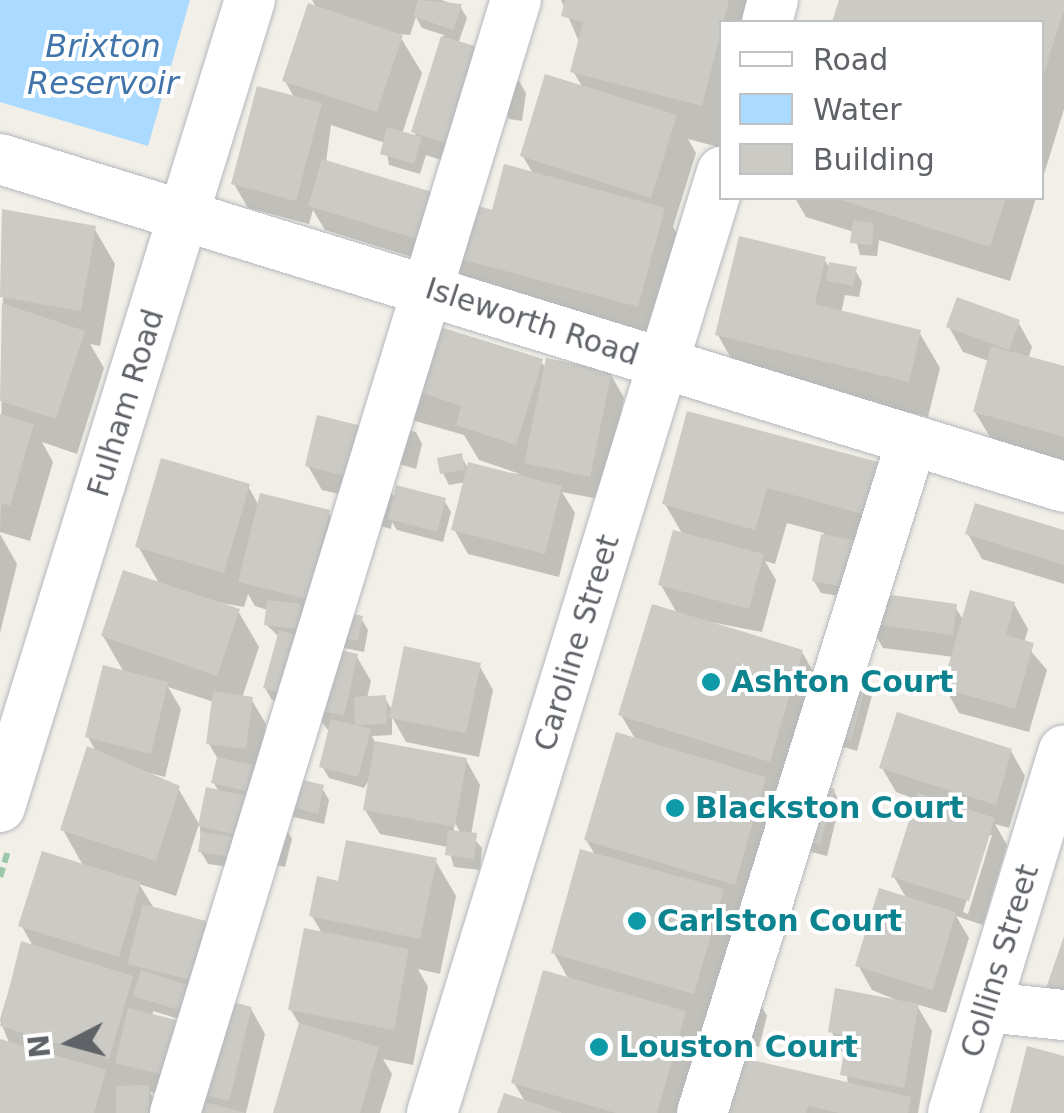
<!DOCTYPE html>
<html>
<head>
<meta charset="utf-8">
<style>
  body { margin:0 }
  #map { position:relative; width:1064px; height:1113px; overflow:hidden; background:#f1efe8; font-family:"DejaVu Sans",sans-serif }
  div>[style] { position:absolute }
  .water>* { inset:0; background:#aadaff }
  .shadow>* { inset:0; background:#0003 }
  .building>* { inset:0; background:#cccac5 }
  .path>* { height:6px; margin-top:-3px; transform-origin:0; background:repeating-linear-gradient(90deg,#9cc7a9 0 10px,transparent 0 15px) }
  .roads { filter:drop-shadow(0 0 2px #b5b8bc) drop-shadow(0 0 2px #b5b8bc) }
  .minor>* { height:50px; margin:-25px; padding:0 25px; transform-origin:25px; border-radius:25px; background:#fff }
  .dots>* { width:28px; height:28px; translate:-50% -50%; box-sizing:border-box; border:5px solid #fff; border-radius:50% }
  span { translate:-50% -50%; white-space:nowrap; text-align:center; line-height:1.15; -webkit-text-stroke:8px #fff; paint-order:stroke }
  .street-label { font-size:30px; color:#5f6368 }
  .culture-label { font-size:30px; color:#0d838f; font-weight:700 }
  .left { translate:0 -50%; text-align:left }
  .water-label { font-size:32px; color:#4174aa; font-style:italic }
  .legend { position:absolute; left:719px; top:20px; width:325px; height:180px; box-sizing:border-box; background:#fff; border:2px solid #bfc1c3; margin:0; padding:12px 18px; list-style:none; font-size:30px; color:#5f6368 }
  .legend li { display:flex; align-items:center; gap:20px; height:50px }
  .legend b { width:50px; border:2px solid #bfc1c3 }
  .north { position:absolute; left:20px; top:993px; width:100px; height:100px; -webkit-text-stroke:8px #fff; paint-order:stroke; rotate:264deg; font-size:28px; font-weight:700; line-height:40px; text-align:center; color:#5f6368 }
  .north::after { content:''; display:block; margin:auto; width:35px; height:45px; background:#5f6368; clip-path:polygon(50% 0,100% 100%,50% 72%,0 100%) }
</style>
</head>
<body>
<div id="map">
  <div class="water">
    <div style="clip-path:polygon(0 0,190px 0,148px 146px,0 102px)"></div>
  </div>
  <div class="shadow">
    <div style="clip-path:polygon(evenodd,312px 0,441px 0,460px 6px,467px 18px,458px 44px,462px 167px,426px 155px,420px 174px,389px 165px,385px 143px,331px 125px,326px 162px,430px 194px,431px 263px,325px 230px,313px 210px,309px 224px,248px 208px,234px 184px,295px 99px,285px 81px,317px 9px,312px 0,416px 17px,422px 28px,444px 35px,414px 132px,418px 139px,402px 134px,422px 73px,401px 38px,388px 33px,410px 35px,416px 17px)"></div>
    <div style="clip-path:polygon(561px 0,765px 0,760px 22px,722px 22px,722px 148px,688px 139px,696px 153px,673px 227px,684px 246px,658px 342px,470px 290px,449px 255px,534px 175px,522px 155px,583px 88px,573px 71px,580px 44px)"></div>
    <div style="clip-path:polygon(842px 0,1064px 0,1064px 109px,1042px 181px,1042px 22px,835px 22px)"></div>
    <div style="clip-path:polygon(506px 80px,519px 81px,526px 93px,522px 121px,509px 119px,502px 107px)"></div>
    <div style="clip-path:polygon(795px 198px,1036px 198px,1010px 281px,879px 240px,877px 256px,860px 255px,854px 232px,806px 217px)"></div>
    <div style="clip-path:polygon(4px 212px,94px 228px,115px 264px,100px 346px,90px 344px,104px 368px,77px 454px,42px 442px,53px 462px,30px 541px,0 532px)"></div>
    <div style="clip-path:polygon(824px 259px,831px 270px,855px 270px,862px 282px,859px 297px,845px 295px,841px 313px,919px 332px,940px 368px,928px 417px,738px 371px,718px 335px)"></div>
    <div style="clip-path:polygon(1018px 322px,1032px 347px,1028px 359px,1064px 369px,1064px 466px,996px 447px,975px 412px,989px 361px,963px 352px,949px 327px)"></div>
    <div style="clip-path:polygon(541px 361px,546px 369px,610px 373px,624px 398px,604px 500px,562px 492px,575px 513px,559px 577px,468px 554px,454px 529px,466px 482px,449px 485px,443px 473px,461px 456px,469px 470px,520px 474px,479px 460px,464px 435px,412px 420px,408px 395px)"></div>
    <div style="clip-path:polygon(319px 418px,364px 500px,322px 490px,308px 466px)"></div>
    <div style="clip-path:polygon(395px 427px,416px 432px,422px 444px,416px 469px,396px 463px)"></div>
    <div style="clip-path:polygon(evenodd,880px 465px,887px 550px,850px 540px,859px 554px,851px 598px,821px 593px,814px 581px,824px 533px,787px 523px,775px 564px,765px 561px,776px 580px,762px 632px,680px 616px,802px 652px,836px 711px,867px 676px,874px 688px,857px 751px,837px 745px,812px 786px,834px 791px,840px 803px,827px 856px,808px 851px,760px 1004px,767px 1016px,759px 1047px,743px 1042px,719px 1074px,848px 1085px,845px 1057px,831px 1031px,906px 1004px,872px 990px,858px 965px,907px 899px,894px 877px,918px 800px,896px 792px,882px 768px,1011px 751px,1025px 776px,1009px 828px,995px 824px,1007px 845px,983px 925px,956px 916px,969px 938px,946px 1013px,916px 1004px,932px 1031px,918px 1113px,500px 1113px,526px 1103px,514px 1083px,569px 980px,554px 953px,596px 856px,586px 840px,636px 740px,621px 715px,678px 615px,661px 585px,683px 535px,665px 504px,880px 465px,987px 835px,992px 835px,968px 914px,963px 912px,987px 835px)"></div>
    <div style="clip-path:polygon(248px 486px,259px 506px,328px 512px,342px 537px,290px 704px,272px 700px,265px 688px,279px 637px,266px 624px,268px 610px,255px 606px,248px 594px,244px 607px,205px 600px,238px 611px,259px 647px,242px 698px,251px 699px,266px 724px,246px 869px,208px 864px,201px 852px,200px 825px,219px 792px,214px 783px,219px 761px,209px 744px,214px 702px,168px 687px,181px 709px,165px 777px,142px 771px,178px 788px,199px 824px,176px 896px,139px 884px,155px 910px,205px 923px,219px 948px,195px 1024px,153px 1011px,152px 1017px,175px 1023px,189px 1047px,177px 1098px,150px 1092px,162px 1113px,0 1113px,0 1042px,10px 1045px,0 1020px,22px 945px,34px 948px,21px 925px,84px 867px,63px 830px,96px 752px,88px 737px,125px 674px,103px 636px,160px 585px,138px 546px)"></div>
    <div style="clip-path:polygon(390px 490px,395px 499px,444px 500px,451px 512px,443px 542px,397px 530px,392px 522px,391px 529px,374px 524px)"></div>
    <div style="clip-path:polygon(1064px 533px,1064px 584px,982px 559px,968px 534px)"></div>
    <div style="clip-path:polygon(0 534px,17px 564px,0 633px)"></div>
    <div style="clip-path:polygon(1014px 604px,1028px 629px,1024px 643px,1047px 670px,1029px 732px,959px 713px,945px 688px,954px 657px,883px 648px,869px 623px,955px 607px,964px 621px)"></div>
    <div style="clip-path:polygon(361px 618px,368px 630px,364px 652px,335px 646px)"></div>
    <div style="clip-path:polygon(evenodd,357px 657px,371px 681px,367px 698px,385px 698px,393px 712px,479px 665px,493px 690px,479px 757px,406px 742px,392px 717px,392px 735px,372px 736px,376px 744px,466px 760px,480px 785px,471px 835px,482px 848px,480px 870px,454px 867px,448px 847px,380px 834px,365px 810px,372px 775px,364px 788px,329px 778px,322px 766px,330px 733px,311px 707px,357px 657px,451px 815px,461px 834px,455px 834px,451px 815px)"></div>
    <div style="clip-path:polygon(322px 788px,329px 800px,324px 824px,285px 815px)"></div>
    <div style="clip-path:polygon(285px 827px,292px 839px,285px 867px,268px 863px)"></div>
    <div style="clip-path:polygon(435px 860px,456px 896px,440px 974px,418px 969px,428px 987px,413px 1065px,383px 1059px,392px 1074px,380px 1113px,276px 1113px,301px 1027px,291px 1010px,323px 935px,312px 916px,340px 884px)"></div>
    <div style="clip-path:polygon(251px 1009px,265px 1034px,246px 1113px,181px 1113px)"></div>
  </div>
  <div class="building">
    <div style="clip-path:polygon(418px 0,462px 4px,453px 30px,413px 16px)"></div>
    <div style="clip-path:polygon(565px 0,729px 0,702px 106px,570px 72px,583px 22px,561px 16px)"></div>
    <div style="clip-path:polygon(839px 0,1064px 0,1064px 10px,1042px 79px,1042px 22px,832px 22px)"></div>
    <div style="clip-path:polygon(308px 3px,403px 35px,377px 112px,282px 81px)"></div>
    <div style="clip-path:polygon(441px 36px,478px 47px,449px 144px,411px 132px)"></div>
    <div style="clip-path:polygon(545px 74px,677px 115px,651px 198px,520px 156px)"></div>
    <div style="clip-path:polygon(257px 86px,322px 103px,296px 201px,231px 184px)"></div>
    <div style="clip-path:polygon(387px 127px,422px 137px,414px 164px,380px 154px)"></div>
    <div style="clip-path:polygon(322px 159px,432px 192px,418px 239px,308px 206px)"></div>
    <div style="clip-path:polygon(504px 164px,665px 208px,638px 307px,446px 255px,461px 201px,492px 210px)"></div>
    <div style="clip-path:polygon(835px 198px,1006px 198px,990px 247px)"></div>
    <div style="clip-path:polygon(2px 209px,96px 226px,81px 311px,0 297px)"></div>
    <div style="clip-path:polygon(853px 220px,874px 223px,872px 245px,850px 243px)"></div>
    <div style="clip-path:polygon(739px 236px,826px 257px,815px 304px,921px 330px,909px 382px,715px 335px)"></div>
    <div style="clip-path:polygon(829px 262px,857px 267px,853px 286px,826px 281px)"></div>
    <div style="clip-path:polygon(957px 297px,1020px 320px,1009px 350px,946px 327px)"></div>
    <div style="clip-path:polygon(2px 303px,85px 331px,56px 419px,0 401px)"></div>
    <div style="clip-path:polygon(421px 321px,543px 359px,516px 445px,456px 425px,461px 406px,401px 386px)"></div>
    <div style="clip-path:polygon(991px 346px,1064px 366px,1064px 437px,973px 412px)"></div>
    <div style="clip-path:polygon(546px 358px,612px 371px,590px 477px,524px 463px)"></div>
    <div style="clip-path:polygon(687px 411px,882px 463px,867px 515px,767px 488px,755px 530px,662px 504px)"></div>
    <div style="clip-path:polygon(0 414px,34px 424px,10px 506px,0 503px)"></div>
    <div style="clip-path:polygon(317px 415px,362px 426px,350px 477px,305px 466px)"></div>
    <div style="clip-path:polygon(462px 453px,465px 470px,440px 474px,437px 458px)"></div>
    <div style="clip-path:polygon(161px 458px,250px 484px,224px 573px,135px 547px)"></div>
    <div style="clip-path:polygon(468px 462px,562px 486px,545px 554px,451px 530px)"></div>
    <div style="clip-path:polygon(396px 485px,446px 498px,437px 532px,388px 519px)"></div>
    <div style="clip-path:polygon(260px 493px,330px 510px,308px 599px,238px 582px)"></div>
    <div style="clip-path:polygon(975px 503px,1064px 530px,1064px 565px,965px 534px)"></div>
    <div style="clip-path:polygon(673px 530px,764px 554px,749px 609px,658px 585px)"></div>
    <div style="clip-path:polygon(821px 534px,854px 540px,845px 587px,812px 581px)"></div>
    <div style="clip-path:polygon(123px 570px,240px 609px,217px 676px,101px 636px)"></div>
    <div style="clip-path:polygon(970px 590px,1015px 602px,1006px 635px,1034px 643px,1015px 709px,942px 688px)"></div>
    <div style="clip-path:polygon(870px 592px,957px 604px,953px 635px,867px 623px)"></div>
    <div style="clip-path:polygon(267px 600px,301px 604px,298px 629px,264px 625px)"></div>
    <div style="clip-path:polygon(652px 604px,803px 650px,770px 762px,618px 715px)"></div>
    <div style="clip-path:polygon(332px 609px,363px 616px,358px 641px,326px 634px)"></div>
    <div style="clip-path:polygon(279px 630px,299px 636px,284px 694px,263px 688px)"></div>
    <div style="clip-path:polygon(322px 646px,358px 654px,344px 716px,309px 708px)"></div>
    <div style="clip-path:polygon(404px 646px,481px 663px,466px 733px,389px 718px)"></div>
    <div style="clip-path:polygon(103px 665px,168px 682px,151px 754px,85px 737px)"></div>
    <div style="clip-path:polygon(845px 668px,869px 674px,851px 740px,828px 733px)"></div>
    <div style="clip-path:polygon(213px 691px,253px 697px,246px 749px,206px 744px)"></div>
    <div style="clip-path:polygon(386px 695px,387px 724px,355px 725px,354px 697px)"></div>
    <div style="clip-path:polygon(897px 712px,1012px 749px,996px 805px,879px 768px)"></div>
    <div style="clip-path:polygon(331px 719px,371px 729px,358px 777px,319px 767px)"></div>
    <div style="clip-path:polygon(616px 732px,766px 777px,735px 885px,584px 840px)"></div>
    <div style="clip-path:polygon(375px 741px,467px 758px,455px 827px,363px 810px)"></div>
    <div style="clip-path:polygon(87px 746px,180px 786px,156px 861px,60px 830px)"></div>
    <div style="clip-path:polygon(217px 757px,253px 765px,247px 791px,211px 783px)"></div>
    <div style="clip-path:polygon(282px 775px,324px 785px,318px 814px,276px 803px)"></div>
    <div style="clip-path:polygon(813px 784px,835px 789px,820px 845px,799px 840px)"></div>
    <div style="clip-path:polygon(206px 787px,250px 797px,241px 836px,198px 826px)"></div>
    <div style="clip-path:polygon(918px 793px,995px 818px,969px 901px,891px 877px)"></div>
    <div style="clip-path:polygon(448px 830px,477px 833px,474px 859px,445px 855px)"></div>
    <div style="clip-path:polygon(201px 832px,243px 838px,240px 858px,198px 852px)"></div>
    <div style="clip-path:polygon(346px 840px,437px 858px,420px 939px,309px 916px,317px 876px,338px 881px)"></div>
    <div style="clip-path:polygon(580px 849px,724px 889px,694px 994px,551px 953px)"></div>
    <div style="clip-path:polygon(42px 851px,141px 882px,119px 957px,18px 926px)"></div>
    <div style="clip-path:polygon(879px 888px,956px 912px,933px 990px,855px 966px)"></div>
    <div style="clip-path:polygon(143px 904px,206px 921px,191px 980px,127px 964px)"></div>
    <div style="clip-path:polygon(304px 928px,409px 949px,394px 1030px,288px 1010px)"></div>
    <div style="clip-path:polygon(1064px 936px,1064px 1010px,1041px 1003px)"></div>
    <div style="clip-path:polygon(21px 941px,133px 976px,109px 1059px,0 1026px)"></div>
    <div style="clip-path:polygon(141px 970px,197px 988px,189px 1013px,133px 996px)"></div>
    <div style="clip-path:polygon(543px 970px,686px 1011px,657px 1113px,616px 1113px,511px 1083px)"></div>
    <div style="clip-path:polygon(835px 988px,919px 1004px,904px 1088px,840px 1075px,847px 1036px,828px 1032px)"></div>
    <div style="clip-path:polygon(213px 997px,252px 1007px,229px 1101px,190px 1091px)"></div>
    <div style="clip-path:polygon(128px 1008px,176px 1020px,164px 1075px,115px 1063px)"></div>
    <div style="clip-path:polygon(299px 1023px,379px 1047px,360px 1113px,273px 1113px)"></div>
    <div style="clip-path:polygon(0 1039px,106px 1070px,94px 1113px,0 1113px)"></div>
    <div style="clip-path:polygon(1027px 1046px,1064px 1056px,1064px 1113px,1010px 1113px)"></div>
    <div style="clip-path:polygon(722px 1053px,911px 1097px,908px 1113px,839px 1113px,808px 1106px,806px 1113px,708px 1113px)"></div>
    <div style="clip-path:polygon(149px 1085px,149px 1113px,116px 1113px,116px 1086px)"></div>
    <div style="clip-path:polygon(504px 1093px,561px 1112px,561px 1113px,497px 1113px)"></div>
    <div style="clip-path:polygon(183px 1097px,244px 1112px,244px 1113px,179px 1113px)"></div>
  </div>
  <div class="path">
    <div style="left:0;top:877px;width:28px;rotate:-73deg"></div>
  </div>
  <div class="roads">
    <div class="minor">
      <div style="left:767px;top:22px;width:23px;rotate:-75deg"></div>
      <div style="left:0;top:159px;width:1113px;rotate:17.13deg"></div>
      <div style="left:0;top:807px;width:845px;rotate:-72.79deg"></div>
      <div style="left:986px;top:1007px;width:78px;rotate:5.9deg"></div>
      <div style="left:175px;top:1113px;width:1164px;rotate:-72.97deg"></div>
      <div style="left:432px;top:1113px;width:985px;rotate:-72.87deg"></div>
      <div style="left:702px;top:1113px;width:702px;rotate:-72.68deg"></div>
      <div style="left:953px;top:1113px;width:379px;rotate:-73deg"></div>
    </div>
  </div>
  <div class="dots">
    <div style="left:711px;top:682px;background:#0f9aa8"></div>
    <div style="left:675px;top:808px;background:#0f9aa8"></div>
    <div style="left:637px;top:921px;background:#0f9aa8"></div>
    <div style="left:599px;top:1047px;background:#0f9aa8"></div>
  </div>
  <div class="street-label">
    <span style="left:532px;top:322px;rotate:18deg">Isleworth Road</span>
    <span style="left:126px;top:403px;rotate:-73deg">Fulham Road</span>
    <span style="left:577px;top:643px;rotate:-73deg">Caroline Street</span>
    <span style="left:1000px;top:961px;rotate:-73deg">Collins Street</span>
  </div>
  <div class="culture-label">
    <span class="left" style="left:731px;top:682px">Ashton Court</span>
    <span class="left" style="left:695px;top:808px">Blackston Court</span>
    <span class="left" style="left:657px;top:921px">Carlston Court</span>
    <span class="left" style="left:619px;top:1047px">Louston Court</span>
  </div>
  <div class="water-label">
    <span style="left:103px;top:65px">Brixton<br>Reservoir</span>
  </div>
  <ul class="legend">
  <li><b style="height:12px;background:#fff"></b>Road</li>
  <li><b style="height:28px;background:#aadaff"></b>Water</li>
  <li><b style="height:28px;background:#cccac5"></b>Building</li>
  </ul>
  <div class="north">N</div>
</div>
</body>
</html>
